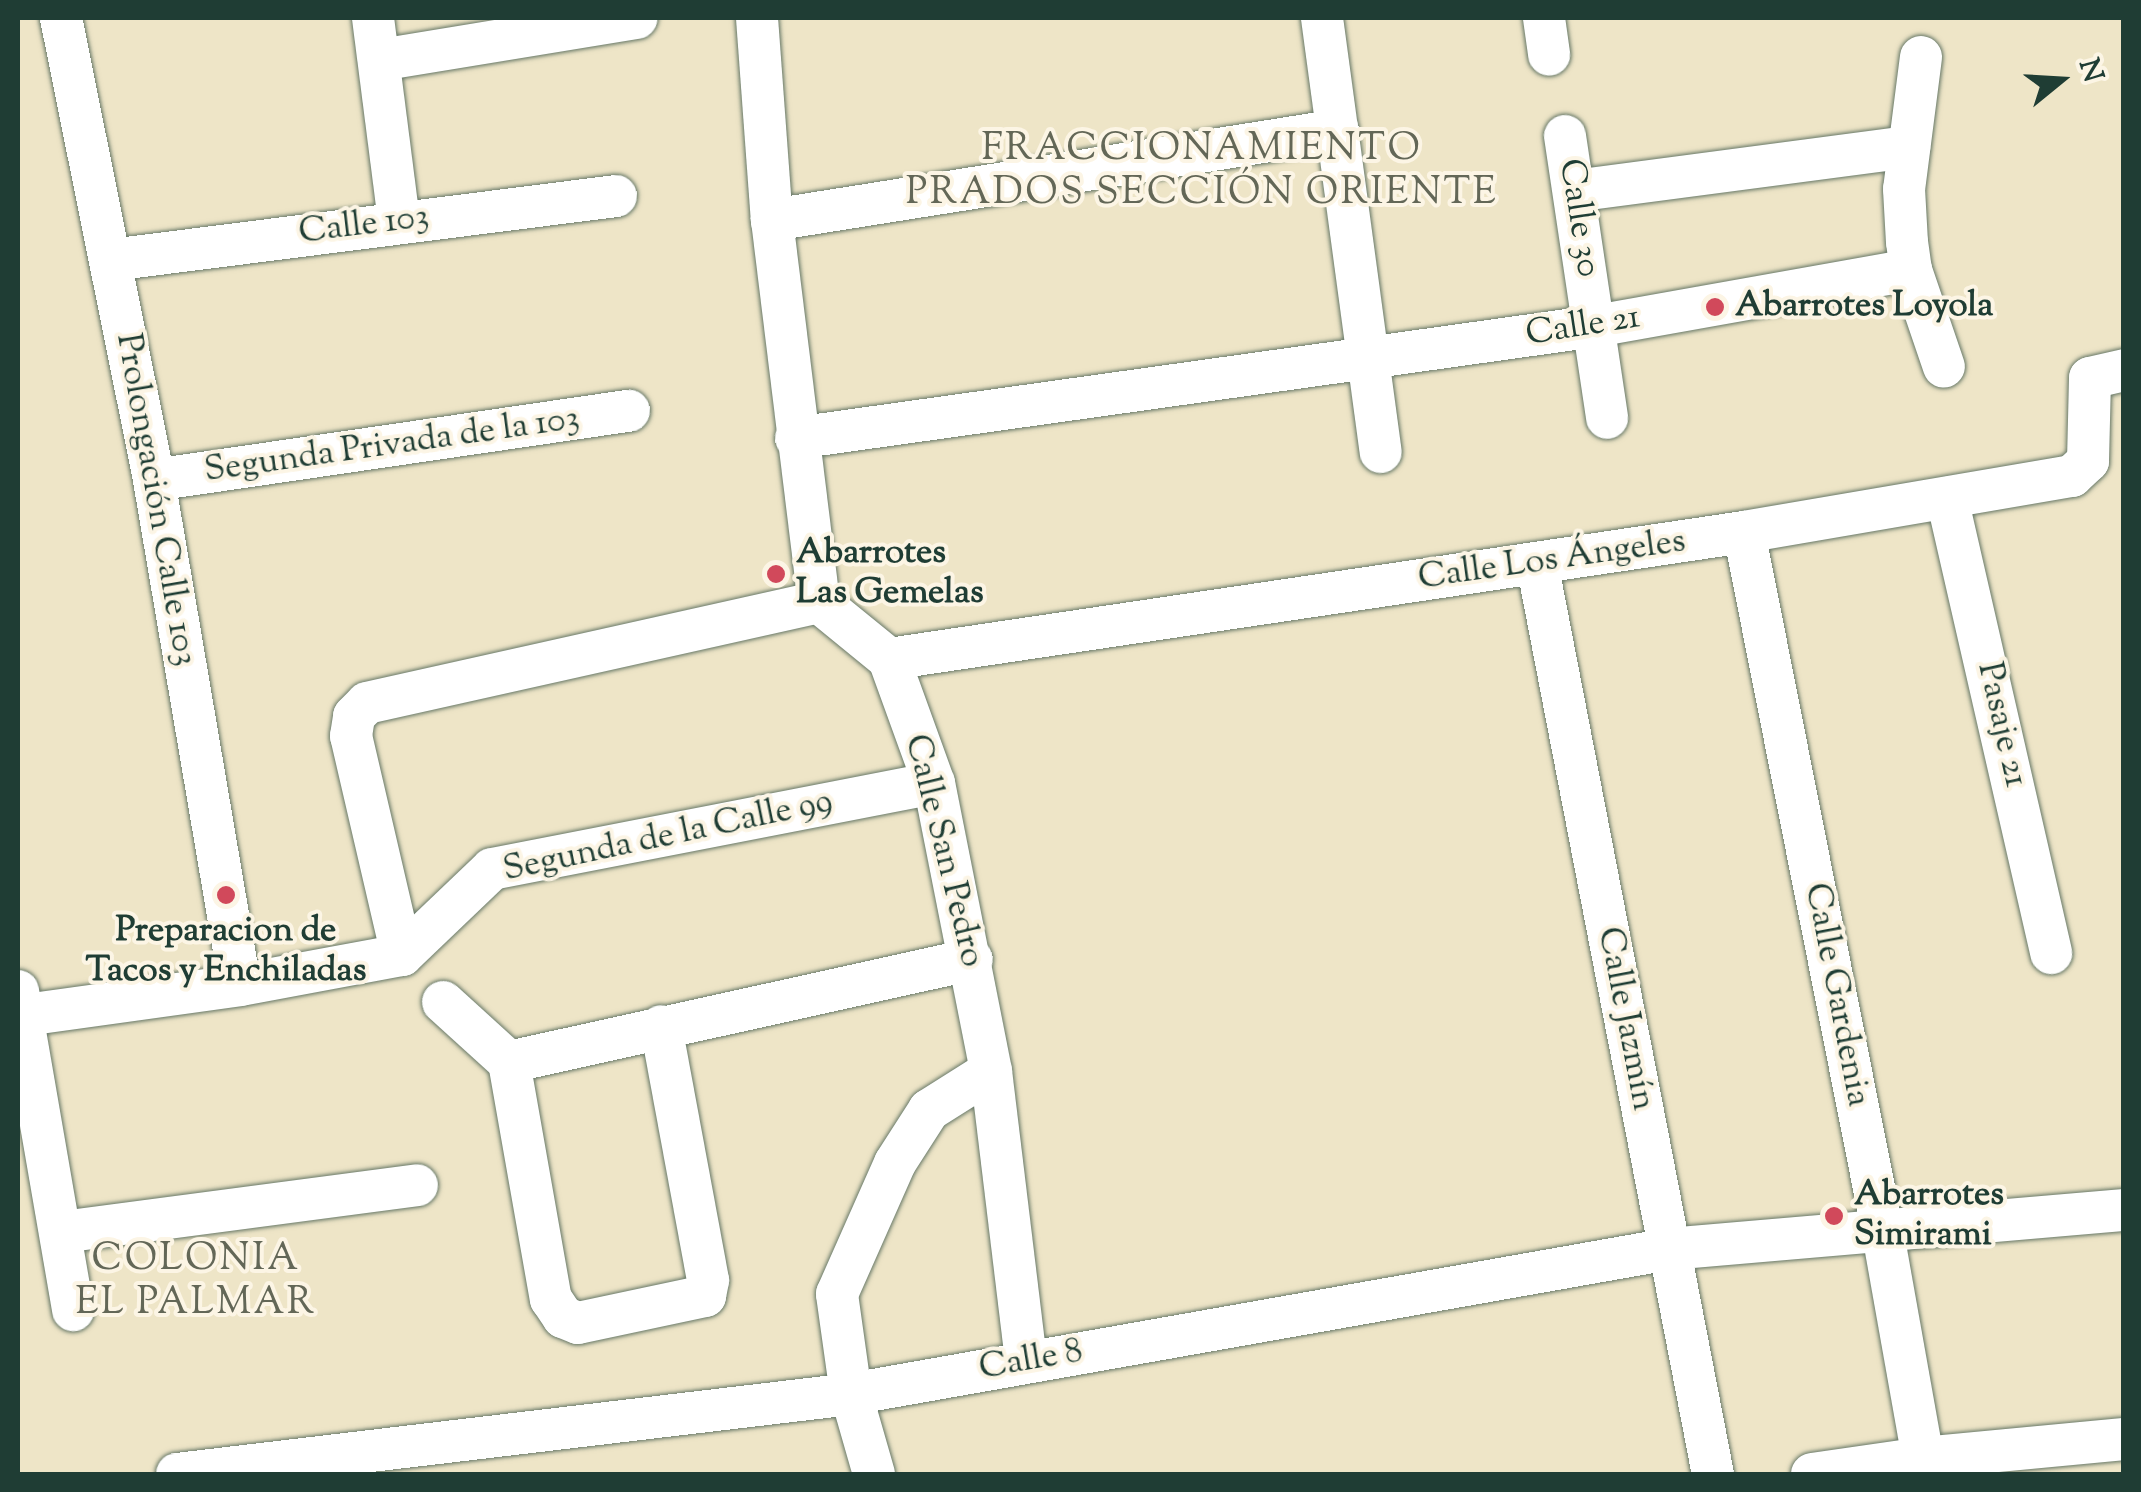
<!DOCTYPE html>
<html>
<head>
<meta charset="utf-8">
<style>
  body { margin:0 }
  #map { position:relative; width:2141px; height:1492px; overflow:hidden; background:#eee5c7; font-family:"Sorts Mill Goudy",serif }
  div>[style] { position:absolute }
  .roads { filter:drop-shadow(0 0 2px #677867) drop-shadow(0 0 2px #677867) }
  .street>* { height:42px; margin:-21px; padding:0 21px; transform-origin:21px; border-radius:21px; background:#fff }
  .dots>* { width:28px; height:28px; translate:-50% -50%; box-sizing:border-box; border:5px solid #fcf5e5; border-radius:50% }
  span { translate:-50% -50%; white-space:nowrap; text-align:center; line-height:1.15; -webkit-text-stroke:8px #fcf5e5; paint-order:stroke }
  .street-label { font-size:35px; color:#1f3d34 }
  .poi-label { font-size:35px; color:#1f3d34; font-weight:700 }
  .left { translate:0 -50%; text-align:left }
  .neighbourhood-label { font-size:38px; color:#636757; letter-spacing:2.5px }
  .frame { position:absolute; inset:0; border:20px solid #1f3d34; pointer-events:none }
  .north { position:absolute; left:2011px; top:30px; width:100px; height:100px; -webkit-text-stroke:8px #fcf5e5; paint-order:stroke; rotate:72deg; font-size:28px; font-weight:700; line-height:40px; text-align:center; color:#1f3d34 }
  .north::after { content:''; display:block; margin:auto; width:35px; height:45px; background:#1f3d34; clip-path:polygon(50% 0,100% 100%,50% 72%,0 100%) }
</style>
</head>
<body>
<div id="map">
  <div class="roads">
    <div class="street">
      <div style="left:61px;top:18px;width:471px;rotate:78.6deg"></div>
      <div style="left:154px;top:480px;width:512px;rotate:80.34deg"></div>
      <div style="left:373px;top:18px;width:205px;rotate:82.7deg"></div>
      <div style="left:757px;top:18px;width:203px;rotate:85.8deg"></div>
      <div style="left:772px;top:220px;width:385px;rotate:83deg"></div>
      <div style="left:819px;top:602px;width:90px;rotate:39.2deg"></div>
      <div style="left:889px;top:659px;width:132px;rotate:70.1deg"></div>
      <div style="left:934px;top:783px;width:294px;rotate:78.8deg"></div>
      <div style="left:991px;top:1071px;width:293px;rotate:83.1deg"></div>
      <div style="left:1322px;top:18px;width:438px;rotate:82.3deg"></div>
      <div style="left:1544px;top:18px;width:37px;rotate:82deg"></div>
      <div style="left:1921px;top:57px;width:133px;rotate:97.3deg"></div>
      <div style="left:1904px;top:189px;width:53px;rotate:86.8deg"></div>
      <div style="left:1907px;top:242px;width:28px;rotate:82deg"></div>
      <div style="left:1911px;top:270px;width:102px;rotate:71.2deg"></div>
      <div style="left:380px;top:60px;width:260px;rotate:-9.3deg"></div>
      <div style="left:1565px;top:136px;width:285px;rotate:81.5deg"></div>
      <div style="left:1574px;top:191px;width:338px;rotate:-7.5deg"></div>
      <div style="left:772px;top:220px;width:573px;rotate:-9.03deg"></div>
      <div style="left:111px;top:260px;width:509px;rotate:-7.22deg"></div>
      <div style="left:796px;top:438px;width:808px;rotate:-7.97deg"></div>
      <div style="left:1596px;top:326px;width:320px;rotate:-10.1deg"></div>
      <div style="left:154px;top:480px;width:480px;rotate:-8.3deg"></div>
      <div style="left:1947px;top:498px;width:467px;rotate:77.1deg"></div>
      <div style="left:1744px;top:532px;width:710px;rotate:78.79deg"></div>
      <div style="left:1882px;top:1228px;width:234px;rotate:79.9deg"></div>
      <div style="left:1537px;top:563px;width:928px;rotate:79.07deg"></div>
      <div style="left:889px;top:659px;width:864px;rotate:-8.45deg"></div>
      <div style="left:1744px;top:532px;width:333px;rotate:-9.7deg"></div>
      <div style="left:2072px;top:476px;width:22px;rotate:-43deg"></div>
      <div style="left:2088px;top:461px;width:83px;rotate:-88.6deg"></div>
      <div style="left:2090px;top:378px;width:35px;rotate:-13deg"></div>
      <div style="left:402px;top:955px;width:225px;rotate:-103.1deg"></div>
      <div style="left:351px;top:736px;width:20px;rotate:-81deg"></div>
      <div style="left:354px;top:716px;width:18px;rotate:-45deg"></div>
      <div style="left:367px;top:703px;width:463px;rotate:-12.6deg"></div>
      <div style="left:18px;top:991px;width:324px;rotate:80.2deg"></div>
      <div style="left:443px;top:1002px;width:89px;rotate:42.3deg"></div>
      <div style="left:509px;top:1062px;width:241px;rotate:80deg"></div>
      <div style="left:551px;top:1299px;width:22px;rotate:56deg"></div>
      <div style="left:563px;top:1317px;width:16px;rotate:22deg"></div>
      <div style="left:578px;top:1323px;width:130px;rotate:-12deg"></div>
      <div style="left:705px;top:1296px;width:16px;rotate:-79deg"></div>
      <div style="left:708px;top:1280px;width:258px;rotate:-100.5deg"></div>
      <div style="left:18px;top:1016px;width:224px;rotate:-7.9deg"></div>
      <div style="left:240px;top:985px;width:165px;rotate:-10.5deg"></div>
      <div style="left:402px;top:955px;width:124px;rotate:-43.7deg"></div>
      <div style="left:492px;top:869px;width:450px;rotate:-11deg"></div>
      <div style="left:509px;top:1062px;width:474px;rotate:-12.5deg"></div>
      <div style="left:62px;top:1232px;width:358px;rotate:-7.5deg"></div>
      <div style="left:177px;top:1474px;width:679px;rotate:-6.77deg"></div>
      <div style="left:851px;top:1394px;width:831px;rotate:-10.05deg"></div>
      <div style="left:1669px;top:1249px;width:457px;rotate:-4.9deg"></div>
      <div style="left:874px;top:1474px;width:83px;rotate:-106deg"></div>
      <div style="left:851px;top:1394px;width:101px;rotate:-98deg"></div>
      <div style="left:837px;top:1294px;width:143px;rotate:-66.1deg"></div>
      <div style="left:895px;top:1163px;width:63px;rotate:-57.3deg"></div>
      <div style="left:929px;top:1110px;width:73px;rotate:-32.2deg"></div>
      <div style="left:1812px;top:1474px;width:112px;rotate:-8.2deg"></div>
      <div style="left:1923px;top:1458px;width:202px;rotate:-5.4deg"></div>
    </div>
  </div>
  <div class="dots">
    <div style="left:1715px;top:307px;background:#d1495b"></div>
    <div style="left:776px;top:574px;background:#d1495b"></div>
    <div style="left:226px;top:895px;background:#d1495b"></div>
    <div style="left:1834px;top:1216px;background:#d1495b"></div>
  </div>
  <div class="street-label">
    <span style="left:1578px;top:218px;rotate:81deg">Calle 30</span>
    <span style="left:364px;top:226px;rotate:-7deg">Calle 103</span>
    <span style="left:1583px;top:327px;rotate:-9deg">Calle 21</span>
    <span style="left:392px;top:446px;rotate:-8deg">Segunda Privada de la 103</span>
    <span style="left:155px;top:500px;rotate:80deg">Prolongación Calle 103</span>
    <span style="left:1552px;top:561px;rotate:-8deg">Calle Los Ángeles</span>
    <span style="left:2001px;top:725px;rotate:77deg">Pasaje 21</span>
    <span style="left:668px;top:837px;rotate:-12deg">Segunda de la Calle 99</span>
    <span style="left:943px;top:851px;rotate:76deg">Calle San Pedro</span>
    <span style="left:1836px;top:995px;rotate:79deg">Calle Gardenia</span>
    <span style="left:1625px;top:1019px;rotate:79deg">Calle Jazmín</span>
    <span style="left:1031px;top:1361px;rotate:-10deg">Calle 8</span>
  </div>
  <div class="poi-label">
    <span class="left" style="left:1735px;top:307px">Abarrotes Loyola</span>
    <span class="left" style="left:796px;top:574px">Abarrotes<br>Las Gemelas</span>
    <span style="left:226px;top:952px">Preparacion de<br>Tacos y Enchiladas</span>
    <span class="left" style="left:1854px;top:1216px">Abarrotes<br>Simirami</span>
  </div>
  <div class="neighbourhood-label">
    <span style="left:1202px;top:173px">FRACCIONAMIENTO<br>PRADOS SECCIÓN ORIENTE</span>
    <span style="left:196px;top:1283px">COLONIA<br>EL PALMAR</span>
  </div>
  <div class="frame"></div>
  <div class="north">N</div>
</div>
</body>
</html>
